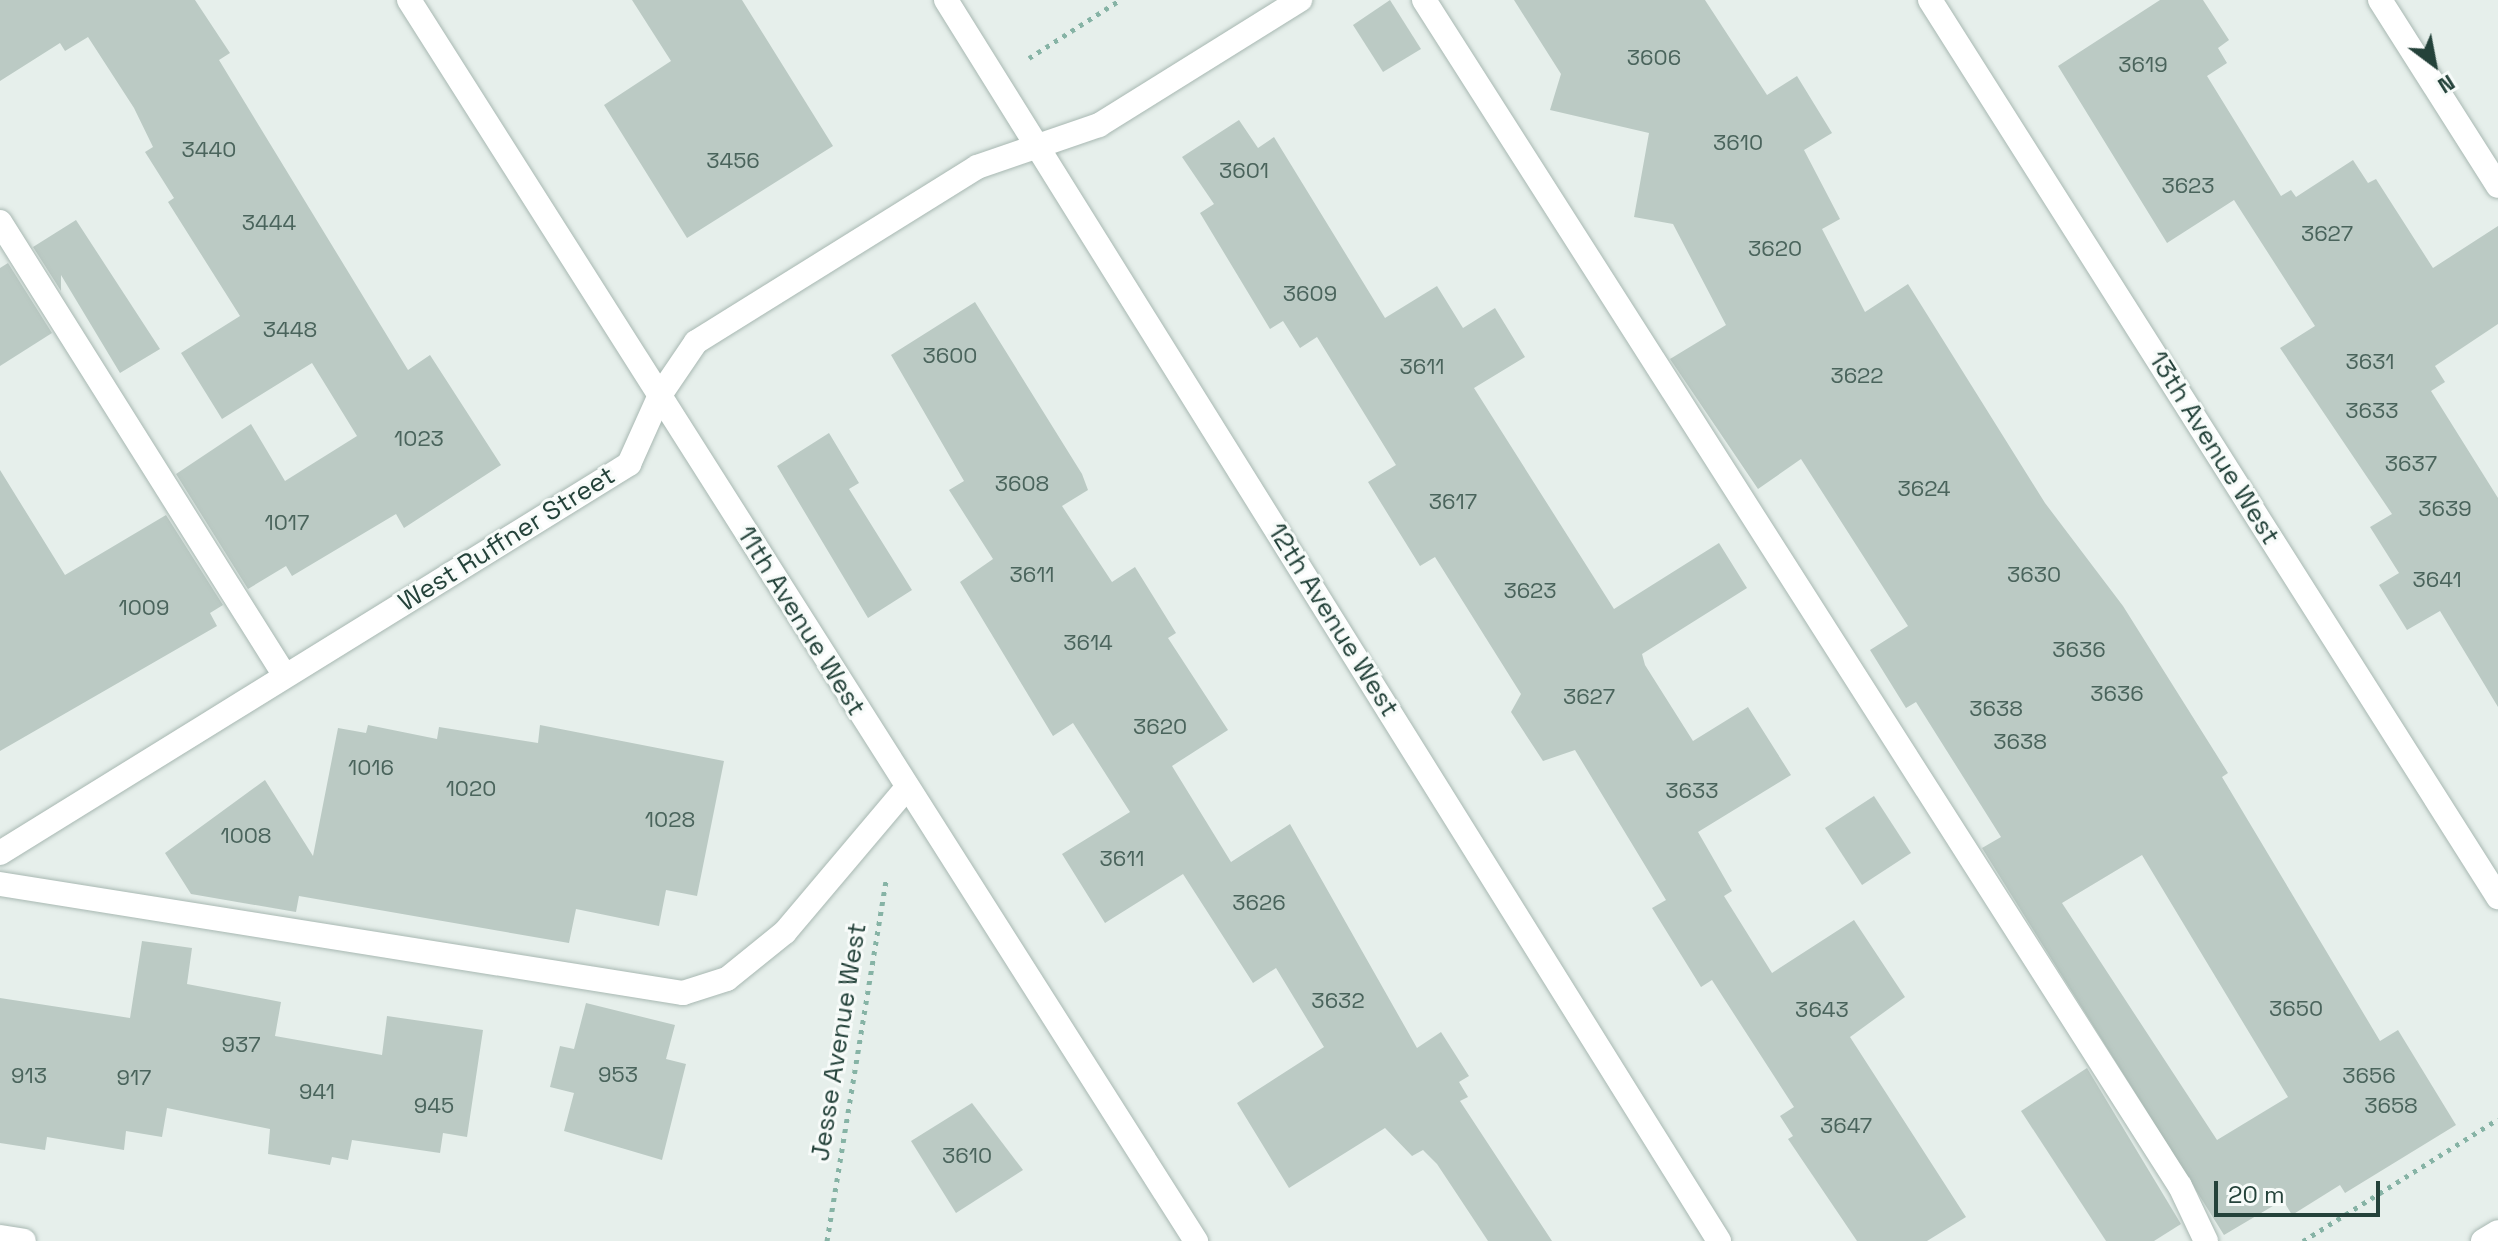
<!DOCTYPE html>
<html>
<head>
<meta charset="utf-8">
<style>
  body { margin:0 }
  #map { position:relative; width:2498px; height:1241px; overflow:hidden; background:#e6efeb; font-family:"Space Grotesk",sans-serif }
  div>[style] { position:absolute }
  .building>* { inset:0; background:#bbcac4 }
  .path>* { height:5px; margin-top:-2.5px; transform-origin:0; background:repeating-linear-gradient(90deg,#86b3a5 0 4px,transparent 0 10px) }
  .roads { filter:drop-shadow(0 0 2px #a8b8b2) drop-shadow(0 0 2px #a8b8b2) }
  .minor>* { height:24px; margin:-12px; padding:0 12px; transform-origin:12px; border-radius:12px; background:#fff }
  span { translate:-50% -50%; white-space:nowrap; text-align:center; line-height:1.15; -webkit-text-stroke:6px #f7fbf9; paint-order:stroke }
  .number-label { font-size:22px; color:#4a645c }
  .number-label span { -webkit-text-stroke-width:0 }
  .street-label { font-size:26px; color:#24423a }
  .north { position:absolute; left:2394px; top:24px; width:80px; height:80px; -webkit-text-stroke:6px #f7fbf9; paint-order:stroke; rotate:148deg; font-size:22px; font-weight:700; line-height:32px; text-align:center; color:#24423a }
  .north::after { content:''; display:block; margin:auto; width:28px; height:36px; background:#24423a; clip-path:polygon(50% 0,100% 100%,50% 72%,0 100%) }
  .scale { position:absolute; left:2214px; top:1181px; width:166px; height:36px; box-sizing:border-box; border:4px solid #24423a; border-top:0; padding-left:10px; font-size:24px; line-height:28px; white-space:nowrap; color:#24423a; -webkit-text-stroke:6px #f7fbf9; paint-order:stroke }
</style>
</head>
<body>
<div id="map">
  <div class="building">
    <div style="clip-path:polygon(0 0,195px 0,230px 53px,219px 60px,408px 370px,430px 355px,501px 465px,404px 528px,396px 514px,292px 576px,286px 566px,248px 589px,176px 474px,251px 424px,285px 481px,357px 436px,312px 363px,222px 419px,181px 353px,240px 316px,168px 202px,174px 198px,145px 152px,153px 147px,134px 108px,88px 37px,65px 51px,60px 43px,0 81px)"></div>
    <div style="clip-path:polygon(632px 0,742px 0,833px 146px,687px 238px,604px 105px,671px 61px)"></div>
    <div style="clip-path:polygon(1390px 0,1421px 49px,1383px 72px,1353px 25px)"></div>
    <div style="clip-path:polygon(evenodd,1514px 0,1705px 0,1767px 95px,1797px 76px,1832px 133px,1804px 150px,1840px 219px,1822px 229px,1865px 312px,1908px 284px,2045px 503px,2123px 606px,2228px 773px,2222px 777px,2380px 1041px,2398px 1030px,2456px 1125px,2345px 1193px,2340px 1185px,2292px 1215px,2283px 1200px,2224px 1235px,1982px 848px,2001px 837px,1916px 702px,1906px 708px,1870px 650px,1908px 626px,1801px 459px,1758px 489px,1670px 359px,1726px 325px,1673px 224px,1634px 217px,1649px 133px,1550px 110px,1561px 74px,1514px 0,2142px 855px,2288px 1097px,2217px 1140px,2062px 903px,2142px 855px)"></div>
    <div style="clip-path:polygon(2160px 0,2203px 0,2229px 40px,2218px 48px,2227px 63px,2207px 76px,2281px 196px,2291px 190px,2296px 197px,2353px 160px,2368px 183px,2376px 179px,2433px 268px,2498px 226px,2498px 324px,2435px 366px,2445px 382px,2431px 391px,2498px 498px,2498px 707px,2440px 611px,2407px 630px,2379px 585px,2399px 573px,2370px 527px,2392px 514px,2280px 348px,2315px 326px,2234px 200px,2167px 243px,2058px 66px)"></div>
    <div style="clip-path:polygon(1239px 120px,1258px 148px,1274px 137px,1385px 318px,1437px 286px,1463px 328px,1495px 308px,1525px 357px,1474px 388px,1614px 609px,1719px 543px,1747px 588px,1642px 654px,1645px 665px,1693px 741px,1748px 707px,1791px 775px,1698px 832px,1732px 891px,1724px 896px,1772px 973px,1854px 920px,1905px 997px,1850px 1037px,1966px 1217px,1927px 1241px,1857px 1241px,1788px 1139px,1793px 1136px,1780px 1116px,1794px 1107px,1712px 980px,1701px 987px,1652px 908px,1666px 900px,1575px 750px,1543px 761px,1511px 712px,1521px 694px,1435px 557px,1420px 566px,1368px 482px,1396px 465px,1317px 337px,1300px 348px,1283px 321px,1270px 329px,1200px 213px,1214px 204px,1182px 157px)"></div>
    <div style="clip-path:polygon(76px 220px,160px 349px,120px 373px,61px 275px,61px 291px,33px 247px)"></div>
    <div style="clip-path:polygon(8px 263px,52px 333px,0 366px,0 268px)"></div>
    <div style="clip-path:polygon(975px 302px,1082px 474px,1088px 490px,1062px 506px,1112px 582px,1135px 567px,1176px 633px,1168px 638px,1228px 730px,1172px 766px,1231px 862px,1290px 824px,1417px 1048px,1441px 1032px,1469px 1076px,1459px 1082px,1468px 1097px,1460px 1101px,1552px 1241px,1488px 1241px,1437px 1164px,1423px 1150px,1412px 1156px,1385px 1128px,1289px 1188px,1237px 1103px,1324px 1047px,1276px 968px,1253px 983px,1183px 874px,1105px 923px,1062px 854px,1130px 812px,1073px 723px,1053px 736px,960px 582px,993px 559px,949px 490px,964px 481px,891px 355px)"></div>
    <div style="clip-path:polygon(829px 433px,859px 483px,849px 489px,912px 590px,868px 618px,777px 466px)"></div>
    <div style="clip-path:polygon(0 470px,65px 575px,166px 515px,223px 605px,210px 613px,217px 626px,0 751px)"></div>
    <div style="clip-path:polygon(368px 725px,437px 739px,439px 727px,538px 743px,540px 725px,724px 761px,697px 896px,666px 890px,659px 926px,576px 909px,569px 943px,299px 896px,296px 912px,191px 894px,165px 853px,265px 780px,313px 856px,338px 728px,366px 733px)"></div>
    <div style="clip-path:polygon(1874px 796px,1911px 853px,1862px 885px,1825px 828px)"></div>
    <div style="clip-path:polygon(142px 941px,192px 948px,187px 984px,281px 1002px,275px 1036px,382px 1055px,387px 1016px,483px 1030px,467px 1137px,443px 1133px,440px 1153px,352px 1140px,348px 1160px,332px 1157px,330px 1165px,268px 1154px,270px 1129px,167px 1108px,162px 1137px,126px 1131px,124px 1150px,47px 1137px,45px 1150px,0 1143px,0 998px,130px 1018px)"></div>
    <div style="clip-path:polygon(586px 1003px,675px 1025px,666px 1059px,686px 1064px,662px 1160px,564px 1131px,574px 1093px,550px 1087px,560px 1046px,574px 1049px)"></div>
    <div style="clip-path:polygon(2087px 1068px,2181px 1224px,2154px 1241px,2106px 1241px,2021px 1111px)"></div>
    <div style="clip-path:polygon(972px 1103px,1023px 1170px,956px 1213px,911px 1141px)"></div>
  </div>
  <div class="path">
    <div style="left:1029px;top:58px;width:108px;rotate:-32.5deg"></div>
    <div style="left:827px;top:1241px;width:367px;rotate:-80.7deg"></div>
    <div style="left:2303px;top:1241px;width:230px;rotate:-32deg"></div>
  </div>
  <div class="roads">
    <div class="minor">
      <div style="left:409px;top:0;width:1470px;rotate:57.62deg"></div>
      <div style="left:946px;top:0;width:1462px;rotate:58.08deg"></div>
      <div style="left:1424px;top:0;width:1406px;rotate:57.49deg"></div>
      <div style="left:2180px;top:1186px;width:61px;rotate:64.7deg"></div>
      <div style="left:1930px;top:0;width:1062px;rotate:57.66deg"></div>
      <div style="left:2380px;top:0;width:220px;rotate:57.6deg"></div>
      <div style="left:0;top:222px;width:536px;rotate:57.88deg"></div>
      <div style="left:0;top:853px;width:740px;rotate:-31.73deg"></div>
      <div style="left:629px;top:464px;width:76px;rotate:-65.8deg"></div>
      <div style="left:660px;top:395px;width:64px;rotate:-55.8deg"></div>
      <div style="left:696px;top:342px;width:331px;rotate:-31.9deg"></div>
      <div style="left:977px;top:167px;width:129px;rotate:-19deg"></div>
      <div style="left:1099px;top:125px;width:237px;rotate:-31.9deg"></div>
      <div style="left:0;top:884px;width:692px;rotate:9.07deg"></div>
      <div style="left:683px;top:993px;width:46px;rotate:-17.7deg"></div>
      <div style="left:727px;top:979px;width:75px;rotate:-39deg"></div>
      <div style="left:785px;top:932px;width:186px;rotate:-49.8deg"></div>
      <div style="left:0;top:1237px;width:24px;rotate:9deg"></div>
      <div style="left:2483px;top:1241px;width:17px;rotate:-31deg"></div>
    </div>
  </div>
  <div class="number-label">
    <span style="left:1654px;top:58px">3606</span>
    <span style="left:2143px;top:65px">3619</span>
    <span style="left:1738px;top:143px">3610</span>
    <span style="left:209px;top:150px">3440</span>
    <span style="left:733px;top:161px">3456</span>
    <span style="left:1244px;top:171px">3601</span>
    <span style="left:2188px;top:186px">3623</span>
    <span style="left:269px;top:223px">3444</span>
    <span style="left:2327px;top:234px">3627</span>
    <span style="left:1775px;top:249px">3620</span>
    <span style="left:1310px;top:294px">3609</span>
    <span style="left:290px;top:330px">3448</span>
    <span style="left:950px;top:356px">3600</span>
    <span style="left:2370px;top:362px">3631</span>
    <span style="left:1422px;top:367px">3611</span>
    <span style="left:1857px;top:376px">3622</span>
    <span style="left:2372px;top:411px">3633</span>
    <span style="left:419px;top:439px">1023</span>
    <span style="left:2411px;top:464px">3637</span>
    <span style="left:1022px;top:484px">3608</span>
    <span style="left:1924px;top:489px">3624</span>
    <span style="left:1453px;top:502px">3617</span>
    <span style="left:2445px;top:509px">3639</span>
    <span style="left:287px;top:523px">1017</span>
    <span style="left:1032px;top:575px">3611</span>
    <span style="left:2034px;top:575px">3630</span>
    <span style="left:2437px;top:580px">3641</span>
    <span style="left:1530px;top:591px">3623</span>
    <span style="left:144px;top:608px">1009</span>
    <span style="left:1088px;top:643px">3614</span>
    <span style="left:2079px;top:650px">3636</span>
    <span style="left:2117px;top:694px">3636</span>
    <span style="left:1589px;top:697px">3627</span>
    <span style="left:1996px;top:709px">3638</span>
    <span style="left:1160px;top:727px">3620</span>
    <span style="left:2020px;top:742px">3638</span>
    <span style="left:371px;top:768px">1016</span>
    <span style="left:471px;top:789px">1020</span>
    <span style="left:1692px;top:791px">3633</span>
    <span style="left:670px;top:820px">1028</span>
    <span style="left:246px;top:836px">1008</span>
    <span style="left:1122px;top:859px">3611</span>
    <span style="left:1259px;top:903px">3626</span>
    <span style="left:1338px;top:1001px">3632</span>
    <span style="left:2296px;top:1009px">3650</span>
    <span style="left:1822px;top:1010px">3643</span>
    <span style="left:241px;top:1045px">937</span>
    <span style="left:618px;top:1075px">953</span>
    <span style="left:29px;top:1076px">913</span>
    <span style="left:2369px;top:1076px">3656</span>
    <span style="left:134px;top:1078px">917</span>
    <span style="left:317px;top:1092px">941</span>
    <span style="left:434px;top:1106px">945</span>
    <span style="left:2391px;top:1106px">3658</span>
    <span style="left:1846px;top:1126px">3647</span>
    <span style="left:967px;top:1156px">3610</span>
  </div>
  <div class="street-label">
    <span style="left:2214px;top:448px;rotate:58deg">13th Avenue West</span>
    <span style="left:507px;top:539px;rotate:-32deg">West Ruffner Street</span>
    <span style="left:1333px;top:620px;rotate:58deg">12th Avenue West</span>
    <span style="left:801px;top:621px;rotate:58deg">11th Avenue West</span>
    <span style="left:839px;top:1042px;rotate:-81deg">Jesse Avenue West</span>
  </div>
  <div class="north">N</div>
  <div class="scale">20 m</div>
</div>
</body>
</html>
